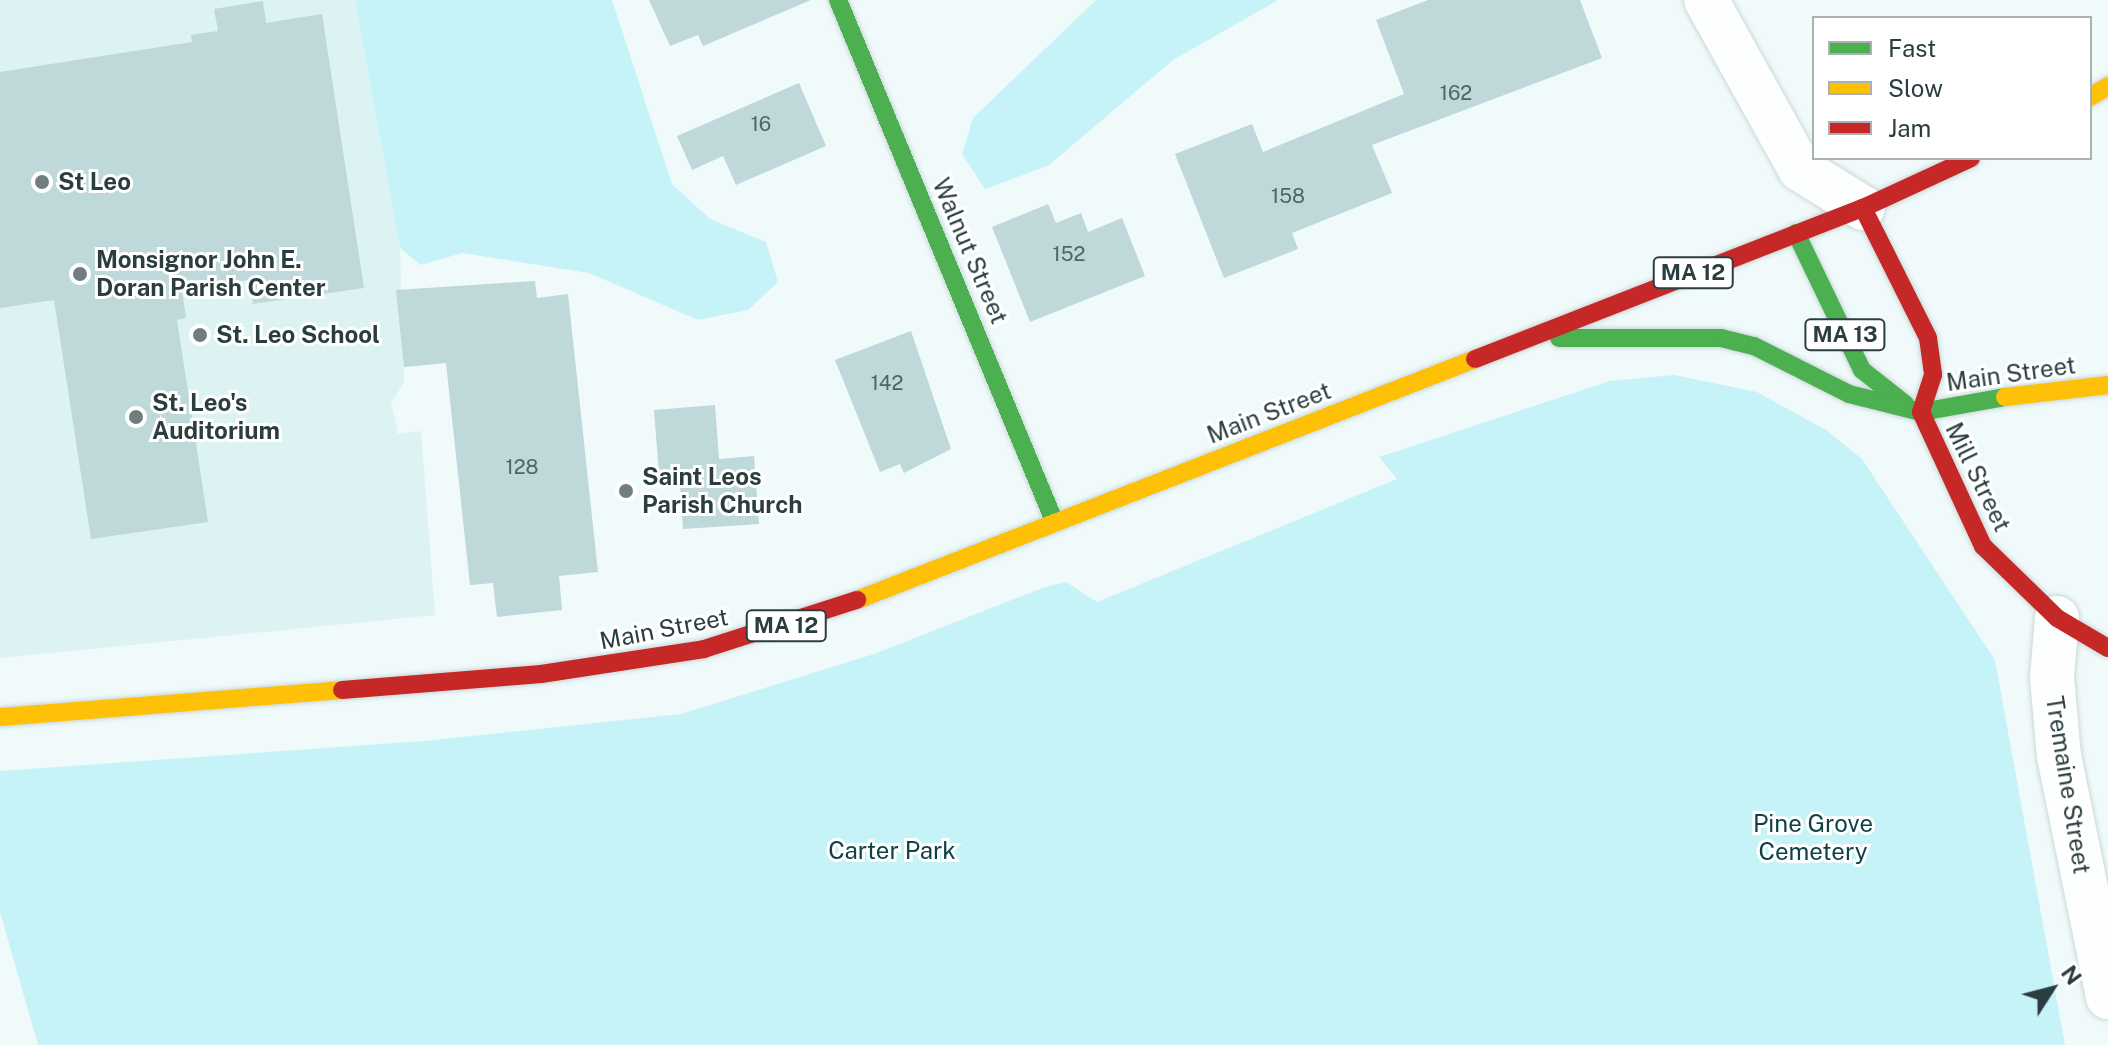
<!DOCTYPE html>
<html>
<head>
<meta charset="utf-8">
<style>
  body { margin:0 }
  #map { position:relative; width:2108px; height:1045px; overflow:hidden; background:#f0fafa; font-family:"Public Sans",sans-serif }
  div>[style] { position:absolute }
  .built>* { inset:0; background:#dcf2f3 }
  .green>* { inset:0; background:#c6f3f7 }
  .building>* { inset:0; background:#bfd8da }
  .roads { filter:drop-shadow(0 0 2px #cbd8d9) drop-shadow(0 0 2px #cbd8d9) }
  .street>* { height:44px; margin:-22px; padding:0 22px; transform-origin:22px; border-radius:22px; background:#fdfefe }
  .fast>* { height:18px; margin:-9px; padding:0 9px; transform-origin:9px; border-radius:9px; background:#4caf50 }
  .slow>* { height:18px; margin:-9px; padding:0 9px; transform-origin:9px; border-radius:9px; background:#ffc107 }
  .jam>* { height:18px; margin:-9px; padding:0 9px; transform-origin:9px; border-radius:9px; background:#c62828 }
  .dots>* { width:22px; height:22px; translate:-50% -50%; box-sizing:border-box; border:4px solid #fff; border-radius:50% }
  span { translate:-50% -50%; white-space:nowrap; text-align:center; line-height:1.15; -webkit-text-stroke:6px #fff; paint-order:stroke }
  .number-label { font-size:20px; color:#4f6466 }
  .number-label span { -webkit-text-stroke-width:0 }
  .shield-label span { padding:2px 6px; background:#fff; border:2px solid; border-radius:6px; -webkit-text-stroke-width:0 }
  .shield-label { font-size:22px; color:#2a3d3f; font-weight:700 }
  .poi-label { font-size:24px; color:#2a3d3f; font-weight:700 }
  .left { translate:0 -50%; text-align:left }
  .street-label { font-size:24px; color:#2a3d3f }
  .park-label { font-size:24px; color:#0f4145 }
  .legend { position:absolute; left:1812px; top:16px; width:280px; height:144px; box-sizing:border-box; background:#fff; border:2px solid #aab1b2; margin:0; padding:10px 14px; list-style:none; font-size:24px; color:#2a3d3f }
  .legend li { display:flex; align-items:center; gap:16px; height:40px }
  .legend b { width:40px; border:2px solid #aab1b2 }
  .north { position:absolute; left:2012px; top:949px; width:80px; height:80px; -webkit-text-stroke:6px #fff; paint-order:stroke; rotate:54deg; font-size:22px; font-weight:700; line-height:32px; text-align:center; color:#2a3d3f }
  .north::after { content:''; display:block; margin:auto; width:28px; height:36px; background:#2a3d3f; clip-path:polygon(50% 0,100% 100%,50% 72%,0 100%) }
</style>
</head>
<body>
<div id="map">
  <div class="built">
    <div style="clip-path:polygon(0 0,355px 0,400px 248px,404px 383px,391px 402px,398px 434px,421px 431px,435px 615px,0 658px)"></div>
  </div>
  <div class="green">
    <div style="clip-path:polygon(355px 0,612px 0,672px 184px,710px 219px,766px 242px,778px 282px,748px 310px,698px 320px,589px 273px,462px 253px,421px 265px,400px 248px)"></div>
    <div style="clip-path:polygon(1096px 0,1278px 0,1173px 60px,1049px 165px,985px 189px,962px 154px,973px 118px)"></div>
    <div style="clip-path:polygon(1674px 375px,1757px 392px,1826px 430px,1862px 459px,1995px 660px,2065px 1045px,38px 1045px,0 912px,0 771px,424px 741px,681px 714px,874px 654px,1045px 587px,1066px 582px,1097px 602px,1397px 479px,1379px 457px,1610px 381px)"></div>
  </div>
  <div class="building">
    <div style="clip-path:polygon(649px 0,811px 0,703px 46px,698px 35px,670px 46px)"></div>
    <div style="clip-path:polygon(1428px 0,1580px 0,1602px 58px,1372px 145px,1392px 193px,1292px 233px,1298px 249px,1224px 278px,1175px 154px,1252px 124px,1263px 152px,1404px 94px,1376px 20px)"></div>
    <div style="clip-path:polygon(263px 1px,266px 23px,322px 14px,364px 288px,253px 304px,249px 280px,182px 291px,186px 318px,177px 320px,208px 522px,91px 539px,54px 300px,0 308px,0 72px,192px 42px,191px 35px,218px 31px,214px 9px)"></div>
    <div style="clip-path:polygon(799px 83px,826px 146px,736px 185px,723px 156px,692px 170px,677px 136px)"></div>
    <div style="clip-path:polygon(1048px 204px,1056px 223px,1081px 213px,1088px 232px,1122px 218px,1145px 276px,1030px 322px,992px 227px)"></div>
    <div style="clip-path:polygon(535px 281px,537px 298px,568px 294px,598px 572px,559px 576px,562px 610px,497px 617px,493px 583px,470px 585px,446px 363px,404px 367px,396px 290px)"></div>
    <div style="clip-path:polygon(911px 331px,951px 449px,904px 473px,900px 464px,880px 472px,835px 360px)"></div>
    <div style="clip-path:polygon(715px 405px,719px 459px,754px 456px,759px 524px,683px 529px,679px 472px,659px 474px,654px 410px)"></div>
  </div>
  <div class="roads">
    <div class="street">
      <div style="left:1706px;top:0;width:193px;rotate:60.9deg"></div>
      <div style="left:1800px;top:169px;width:74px;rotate:31.8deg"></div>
      <div style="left:2057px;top:618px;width:60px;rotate:94.8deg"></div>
      <div style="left:2052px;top:678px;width:78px;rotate:84.9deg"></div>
      <div style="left:2059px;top:756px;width:246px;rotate:78.5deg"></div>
    </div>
    <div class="fast">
      <div style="left:838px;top:0;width:566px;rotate:67.47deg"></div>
      <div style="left:1796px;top:233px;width:152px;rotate:64.3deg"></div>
      <div style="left:1862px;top:370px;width:55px;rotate:38.3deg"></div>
      <div style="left:1559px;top:338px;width:162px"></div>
      <div style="left:1721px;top:338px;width:34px;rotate:14deg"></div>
      <div style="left:1754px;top:346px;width:106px;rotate:26.8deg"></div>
      <div style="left:1849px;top:394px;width:74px;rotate:14deg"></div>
      <div style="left:1921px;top:412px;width:85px;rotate:-10.1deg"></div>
    </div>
    <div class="slow">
      <div style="left:2090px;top:97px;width:21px;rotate:-31deg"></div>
      <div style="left:2005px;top:397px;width:104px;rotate:-6.6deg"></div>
      <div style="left:857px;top:600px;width:663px;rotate:-21.3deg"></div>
      <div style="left:0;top:717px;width:343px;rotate:-4.5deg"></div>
    </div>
    <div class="jam">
      <div style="left:1863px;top:208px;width:145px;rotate:63.4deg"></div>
      <div style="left:1928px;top:338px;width:37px;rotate:82deg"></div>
      <div style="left:1933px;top:375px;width:39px;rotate:108deg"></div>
      <div style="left:1475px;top:359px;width:416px;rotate:-21.3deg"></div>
      <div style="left:1863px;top:208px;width:119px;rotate:-24.8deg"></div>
      <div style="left:1921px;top:412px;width:148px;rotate:65.2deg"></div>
      <div style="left:1983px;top:546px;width:103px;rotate:44.2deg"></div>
      <div style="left:2057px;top:618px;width:59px;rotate:30.5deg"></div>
      <div style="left:342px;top:690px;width:200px;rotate:-4.6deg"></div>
      <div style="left:541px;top:674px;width:165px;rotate:-8.7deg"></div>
      <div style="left:704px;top:649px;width:161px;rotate:-17.8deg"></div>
    </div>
  </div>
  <div class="dots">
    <div style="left:42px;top:182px;background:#6f7f80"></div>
    <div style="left:80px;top:274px;background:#6f7f80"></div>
    <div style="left:200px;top:335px;background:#6f7f80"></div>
    <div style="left:136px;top:417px;background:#6f7f80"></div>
    <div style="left:626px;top:491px;background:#6f7f80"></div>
  </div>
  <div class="number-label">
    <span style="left:1456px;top:93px">162</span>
    <span style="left:761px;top:124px">16</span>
    <span style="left:1288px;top:196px">158</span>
    <span style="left:1069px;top:254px">152</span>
    <span style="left:887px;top:383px">142</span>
    <span style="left:522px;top:467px">128</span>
  </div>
  <div class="shield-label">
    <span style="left:1693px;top:273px">MA 12</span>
    <span style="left:1845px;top:335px">MA 13</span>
    <span style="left:786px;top:626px">MA 12</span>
  </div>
  <div class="poi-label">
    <span class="left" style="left:58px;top:182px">St Leo</span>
    <span class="left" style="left:96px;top:274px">Monsignor John E.<br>Doran Parish Center</span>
    <span class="left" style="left:216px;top:335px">St. Leo School</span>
    <span class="left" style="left:152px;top:417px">St. Leo's<br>Auditorium</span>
    <span class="left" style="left:642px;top:491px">Saint Leos<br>Parish Church</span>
  </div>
  <div class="street-label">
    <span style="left:970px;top:251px;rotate:67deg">Walnut Street</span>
    <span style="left:2011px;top:374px;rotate:-8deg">Main Street</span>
    <span style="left:1269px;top:413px;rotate:-21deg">Main Street</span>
    <span style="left:1978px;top:477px;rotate:64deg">Mill Street</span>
    <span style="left:664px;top:629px;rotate:-11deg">Main Street</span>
    <span style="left:2068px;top:785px;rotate:81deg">Tremaine Street</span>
  </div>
  <div class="park-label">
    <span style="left:1813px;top:838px">Pine Grove<br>Cemetery</span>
    <span style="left:892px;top:851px">Carter Park</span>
  </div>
  <ul class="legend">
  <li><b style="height:10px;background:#4caf50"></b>Fast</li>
  <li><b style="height:10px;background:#ffc107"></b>Slow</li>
  <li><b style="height:10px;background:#c62828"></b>Jam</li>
  </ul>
  <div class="north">N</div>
</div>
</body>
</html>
